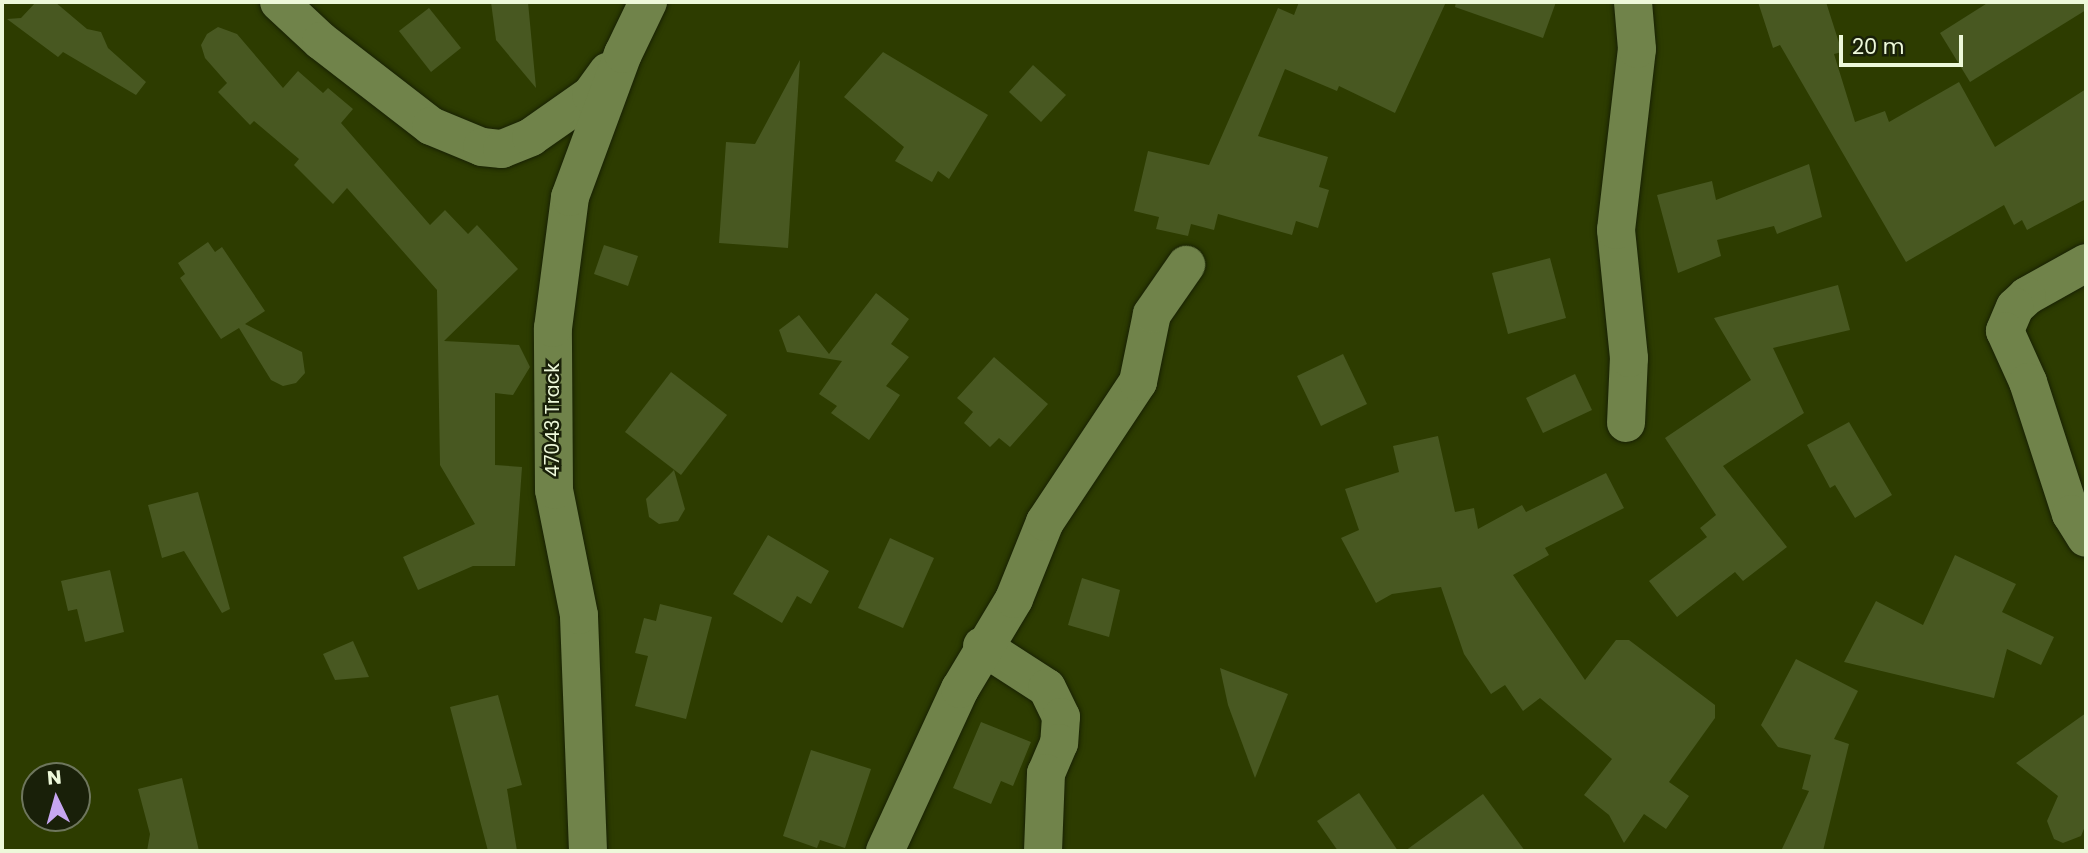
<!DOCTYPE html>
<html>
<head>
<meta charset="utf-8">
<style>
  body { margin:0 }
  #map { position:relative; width:2088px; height:853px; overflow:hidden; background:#2d3c00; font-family:Poppins,sans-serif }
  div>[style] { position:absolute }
  .building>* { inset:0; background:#485821 }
  .roads { filter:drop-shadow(0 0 2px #182104) drop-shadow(0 0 2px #182104) }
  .minor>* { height:38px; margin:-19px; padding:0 19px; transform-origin:19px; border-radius:19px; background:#70834a }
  span { translate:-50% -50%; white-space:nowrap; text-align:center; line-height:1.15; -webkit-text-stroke:5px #192009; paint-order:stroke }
  .street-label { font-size:19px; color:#edf8da }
  .frame { position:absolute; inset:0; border:4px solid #edf8da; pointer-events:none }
  .north { position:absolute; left:21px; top:762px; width:70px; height:70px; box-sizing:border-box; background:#192009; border:2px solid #6e765d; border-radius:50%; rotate:355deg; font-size:19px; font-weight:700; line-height:28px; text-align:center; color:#edf8da }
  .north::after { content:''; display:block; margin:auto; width:24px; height:32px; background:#c6a6f0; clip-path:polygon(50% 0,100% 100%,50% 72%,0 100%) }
  .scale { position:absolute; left:1839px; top:35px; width:124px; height:32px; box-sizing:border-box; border:4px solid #edf8da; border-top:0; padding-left:9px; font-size:21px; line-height:24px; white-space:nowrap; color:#edf8da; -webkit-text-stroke:5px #192009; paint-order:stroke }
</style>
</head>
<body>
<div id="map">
  <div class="building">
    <div style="clip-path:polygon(36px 2px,55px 2px,87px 29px,101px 32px,108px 48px,146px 82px,136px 95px,63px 52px,58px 57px,7px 19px,21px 18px)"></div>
    <div style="clip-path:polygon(491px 2px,528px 2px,536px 88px,496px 40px)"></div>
    <div style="clip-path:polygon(1299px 2px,1446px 2px,1395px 113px,1339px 86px,1337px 91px,1285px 69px,1258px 136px,1328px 157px,1319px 187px,1329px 190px,1318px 228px,1296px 221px,1292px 235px,1218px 214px,1214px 230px,1191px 224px,1188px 236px,1156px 229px,1159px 217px,1134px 211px,1148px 151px,1209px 165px,1278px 8px,1294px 15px)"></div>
    <div style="clip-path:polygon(1456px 2px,1556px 2px,1543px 38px,1455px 7px)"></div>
    <div style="clip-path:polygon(1758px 2px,1826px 2px,1842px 52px,1834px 54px,1855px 122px,1885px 111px,1889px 122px,1959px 82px,1995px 147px,2086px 89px,2086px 199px,2027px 230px,2022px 220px,2014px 225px,2004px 205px,1906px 262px,1780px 45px,1773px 48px)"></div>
    <div style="clip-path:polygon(1989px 2px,2086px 2px,2086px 10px,1970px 82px,1940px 33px)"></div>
    <div style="clip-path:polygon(429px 8px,461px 48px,431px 72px,399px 31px)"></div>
    <div style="clip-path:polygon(218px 27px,237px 34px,283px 88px,298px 71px,323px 93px,328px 88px,353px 109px,341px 123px,430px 225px,445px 210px,468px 234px,477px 225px,518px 269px,444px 341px,519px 345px,530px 367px,513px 395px,495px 393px,495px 465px,522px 467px,515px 566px,473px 566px,418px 590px,403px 557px,475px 524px,440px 465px,437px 290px,347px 188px,333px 204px,294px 165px,299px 159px,254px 121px,250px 125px,218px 92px,227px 83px,205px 58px,201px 45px,207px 34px)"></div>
    <div style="clip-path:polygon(883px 52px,988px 115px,949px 179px,938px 171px,932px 182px,895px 161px,904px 147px,844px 97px)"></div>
    <div style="clip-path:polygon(800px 60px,788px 248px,719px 243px,726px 142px,755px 144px)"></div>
    <div style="clip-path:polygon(1033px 65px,1066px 95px,1041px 122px,1009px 92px)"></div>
    <div style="clip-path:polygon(1809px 164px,1822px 217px,1777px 234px,1774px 226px,1717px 240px,1721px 256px,1678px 273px,1657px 195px,1712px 181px,1716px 200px)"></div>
    <div style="clip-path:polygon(208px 242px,215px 252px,222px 247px,265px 311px,245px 324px,302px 352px,305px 373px,296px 383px,283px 386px,271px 380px,239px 328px,221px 339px,180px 278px,185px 274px,178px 263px)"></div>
    <div style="clip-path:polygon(604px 245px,638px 256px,628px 286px,594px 274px)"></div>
    <div style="clip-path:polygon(1550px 258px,1566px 318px,1508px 334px,1492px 273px)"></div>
    <div style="clip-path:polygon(1838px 285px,1850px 330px,1773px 348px,1804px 413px,1723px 466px,1787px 547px,1743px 581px,1735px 572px,1677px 617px,1649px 581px,1707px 537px,1700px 528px,1716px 515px,1665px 438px,1751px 380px,1714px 318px)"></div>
    <div style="clip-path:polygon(876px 293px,909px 319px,891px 344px,909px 357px,886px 386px,900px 395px,869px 440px,831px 413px,837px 406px,819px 394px,842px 361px,787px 352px,779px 330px,799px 315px,829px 354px)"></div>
    <div style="clip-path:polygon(1343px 354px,1367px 404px,1321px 426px,1297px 376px)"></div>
    <div style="clip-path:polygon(994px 357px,1048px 404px,1010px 447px,999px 438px,990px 447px,964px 423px,973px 412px,957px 398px)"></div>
    <div style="clip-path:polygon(671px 372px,727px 415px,681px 475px,625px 432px)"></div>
    <div style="clip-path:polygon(1575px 374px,1592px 410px,1543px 433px,1526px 398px)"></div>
    <div style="clip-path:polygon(1849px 422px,1892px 495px,1855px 518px,1835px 485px,1830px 488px,1807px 445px)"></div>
    <div style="clip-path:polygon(1438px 436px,1455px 512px,1474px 508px,1478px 529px,1522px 505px,1526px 512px,1606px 473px,1624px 508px,1545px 548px,1549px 555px,1513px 575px,1585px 680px,1616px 640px,1629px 640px,1715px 705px,1715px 718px,1669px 782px,1689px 796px,1666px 829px,1644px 814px,1624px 843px,1609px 815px,1584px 795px,1612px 759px,1540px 698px,1523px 711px,1505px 685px,1491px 694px,1464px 654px,1441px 587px,1392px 594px,1376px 603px,1341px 538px,1359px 530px,1345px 489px,1399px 472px,1393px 446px)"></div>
    <div style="clip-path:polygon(674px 470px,685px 509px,678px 521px,659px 524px,649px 517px,646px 499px)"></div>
    <div style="clip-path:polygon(198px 492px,230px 609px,222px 613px,184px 551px,162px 558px,148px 505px)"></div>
    <div style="clip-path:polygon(768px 535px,829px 571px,811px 604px,797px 596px,782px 623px,733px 594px)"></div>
    <div style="clip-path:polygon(890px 538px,934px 558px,903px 628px,858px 608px)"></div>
    <div style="clip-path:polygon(1955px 555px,2016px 584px,2002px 612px,2054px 637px,2041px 665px,2007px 649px,1994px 698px,1844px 662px,1876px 601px,1923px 625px)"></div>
    <div style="clip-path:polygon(110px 570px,124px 632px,85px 642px,77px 609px,68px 611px,61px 581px)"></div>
    <div style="clip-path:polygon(1082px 578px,1120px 590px,1109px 637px,1068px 625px)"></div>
    <div style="clip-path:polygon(660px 604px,712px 617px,686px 719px,635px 706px,648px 656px,635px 653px,644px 618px,656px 621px)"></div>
    <div style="clip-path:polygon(353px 641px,369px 677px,335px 680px,323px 654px)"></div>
    <div style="clip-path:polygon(1796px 659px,1858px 691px,1834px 739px,1849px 744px,1823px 851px,1781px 851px,1809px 791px,1802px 789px,1811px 755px,1778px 747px,1761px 725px)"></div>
    <div style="clip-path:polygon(1220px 668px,1288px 694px,1255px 778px,1228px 705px)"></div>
    <div style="clip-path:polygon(498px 695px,522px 785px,507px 789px,517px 851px,488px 851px,450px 707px)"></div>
    <div style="clip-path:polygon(2086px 713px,2086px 824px,2081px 836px,2063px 843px,2054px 839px,2047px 821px,2058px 796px,2016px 763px)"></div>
    <div style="clip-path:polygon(981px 722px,1031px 742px,1013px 786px,1001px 781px,991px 804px,953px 788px)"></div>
    <div style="clip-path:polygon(811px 750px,871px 769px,845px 848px,820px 840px,817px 848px,783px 836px)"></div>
    <div style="clip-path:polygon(182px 778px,199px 851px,147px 851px,150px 834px,138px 789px)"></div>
    <div style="clip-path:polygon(1359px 793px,1398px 851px,1338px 851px,1317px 821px)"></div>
    <div style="clip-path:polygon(1483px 794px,1525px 851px,1405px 851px)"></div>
  </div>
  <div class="roads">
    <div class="minor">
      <div style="left:279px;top:2px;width:57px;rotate:42.9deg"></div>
      <div style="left:321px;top:41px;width:139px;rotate:37.7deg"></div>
      <div style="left:431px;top:126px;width:55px;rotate:22.4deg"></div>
      <div style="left:482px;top:147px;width:20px;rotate:6deg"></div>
      <div style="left:502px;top:149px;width:31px;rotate:-22deg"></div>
      <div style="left:531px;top:137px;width:73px;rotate:-35deg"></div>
      <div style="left:591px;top:95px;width:29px;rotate:-54deg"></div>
      <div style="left:2086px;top:263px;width:68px;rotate:150.8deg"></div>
      <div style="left:2027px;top:296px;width:16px;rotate:137deg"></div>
      <div style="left:2015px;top:307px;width:26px;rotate:113deg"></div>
      <div style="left:2005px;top:331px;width:56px;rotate:65.7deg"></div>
      <div style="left:2028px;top:382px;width:139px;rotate:72deg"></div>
      <div style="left:2071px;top:514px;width:28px;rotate:58deg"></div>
      <div style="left:1626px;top:423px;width:65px;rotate:-87.4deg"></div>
      <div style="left:1629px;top:358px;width:129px;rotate:-95.8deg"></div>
      <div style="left:1616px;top:230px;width:182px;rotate:-83.4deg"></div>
      <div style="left:1637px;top:49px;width:47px;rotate:-94.9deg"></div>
      <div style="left:982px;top:646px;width:77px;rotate:32.9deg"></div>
      <div style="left:1047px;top:688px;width:32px;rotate:64deg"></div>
      <div style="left:1061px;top:717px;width:26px;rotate:94deg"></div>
      <div style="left:1059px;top:743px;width:33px;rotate:113deg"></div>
      <div style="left:1046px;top:773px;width:78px;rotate:92.2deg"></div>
      <div style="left:588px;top:851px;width:236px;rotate:-92.2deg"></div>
      <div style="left:579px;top:615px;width:127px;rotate:-101.3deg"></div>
      <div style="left:554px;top:490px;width:162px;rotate:-90.4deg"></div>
      <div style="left:553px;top:328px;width:132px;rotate:-82.6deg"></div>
      <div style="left:570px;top:197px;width:153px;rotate:-69.7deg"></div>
      <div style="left:623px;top:54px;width:58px;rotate:-64.3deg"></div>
      <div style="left:885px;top:851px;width:179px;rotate:-65.2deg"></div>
      <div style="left:960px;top:689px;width:105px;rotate:-59deg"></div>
      <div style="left:1014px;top:599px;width:83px;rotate:-68.1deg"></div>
      <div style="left:1045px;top:522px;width:168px;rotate:-56.4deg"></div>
      <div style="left:1138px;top:382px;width:69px;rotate:-78.4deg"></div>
      <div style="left:1152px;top:314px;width:60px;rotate:-55.2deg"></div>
    </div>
  </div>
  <div class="street-label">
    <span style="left:553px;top:420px;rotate:-90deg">47043 Track</span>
  </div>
  <div class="frame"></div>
  <div class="north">N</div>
  <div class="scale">20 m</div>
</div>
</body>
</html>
